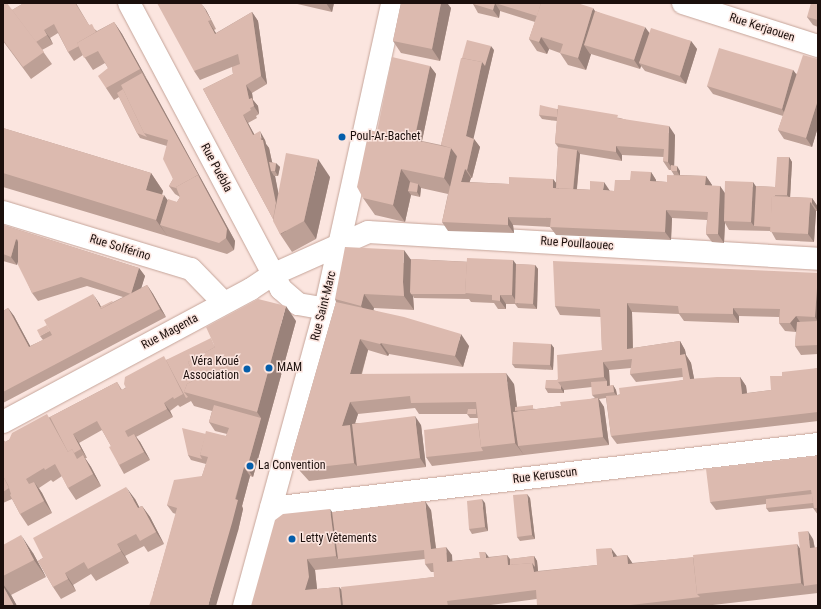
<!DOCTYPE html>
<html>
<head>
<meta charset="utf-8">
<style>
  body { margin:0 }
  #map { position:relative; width:821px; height:609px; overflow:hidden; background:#fbe5df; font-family:"Roboto Condensed",sans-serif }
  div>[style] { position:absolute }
  .roads { filter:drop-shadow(0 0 1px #c5a499) drop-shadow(0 0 1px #c5a499) }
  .minor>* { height:22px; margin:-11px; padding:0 11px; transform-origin:11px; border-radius:11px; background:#fff }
  .tertiary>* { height:22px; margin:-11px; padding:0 11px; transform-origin:11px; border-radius:11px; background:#fff }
  .wall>* { inset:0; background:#bda096 }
  .shaded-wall>* { inset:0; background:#9a827a }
  .building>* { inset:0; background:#dcbaaf }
  .dots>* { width:11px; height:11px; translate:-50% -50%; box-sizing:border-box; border:2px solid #fbe5df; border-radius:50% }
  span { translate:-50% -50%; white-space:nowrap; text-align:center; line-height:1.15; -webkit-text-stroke:3px #fbe5df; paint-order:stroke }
  .street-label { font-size:12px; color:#1b0f0c }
  .poi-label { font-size:12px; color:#1b0f0c }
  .left { translate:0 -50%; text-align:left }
  .right { translate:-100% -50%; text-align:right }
  .frame { position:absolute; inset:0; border:4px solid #1b0f0c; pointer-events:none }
</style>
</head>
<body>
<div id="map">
  <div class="roads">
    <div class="minor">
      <div style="left:129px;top:3px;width:324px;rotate:62deg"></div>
      <div style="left:281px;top:289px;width:23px;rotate:41deg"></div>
      <div style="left:298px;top:304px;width:27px;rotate:10deg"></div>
      <div style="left:683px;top:3px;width:142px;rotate:17.7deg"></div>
      <div style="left:3px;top:212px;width:196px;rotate:16.9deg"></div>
      <div style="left:191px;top:269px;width:47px;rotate:45.9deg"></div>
      <div style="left:3px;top:422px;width:281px;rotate:-28.2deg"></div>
      <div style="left:251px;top:289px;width:25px;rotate:-34deg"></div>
      <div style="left:272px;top:275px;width:105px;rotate:-24.1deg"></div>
      <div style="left:368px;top:232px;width:451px;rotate:3.4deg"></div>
      <div style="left:271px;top:508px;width:551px;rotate:-6.67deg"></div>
    </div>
    <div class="tertiary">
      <div style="left:244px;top:606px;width:308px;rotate:-74.7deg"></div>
      <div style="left:325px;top:309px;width:313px;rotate:-77.6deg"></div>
    </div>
  </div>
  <div class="wall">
    <div style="clip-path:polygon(3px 3px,12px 10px,24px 3px,76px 3px,89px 25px,97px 31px,114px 22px,122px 34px,235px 241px,234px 250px,227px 254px,3px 187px,3px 128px,151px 173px,163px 191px,162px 195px,167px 201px,177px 202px,180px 197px,175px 194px,169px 186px,173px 179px,167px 146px,140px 138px,137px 133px,119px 97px,114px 100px,106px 88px,108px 68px,105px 63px,93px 70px,83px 55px,74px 61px,68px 52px,58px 33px,50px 38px,53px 44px,42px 50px,52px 64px,31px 79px,3px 41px)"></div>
    <div style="clip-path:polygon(293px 3px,334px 3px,332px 12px)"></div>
    <div style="clip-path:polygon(401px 3px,447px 3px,451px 8px,440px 61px,401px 53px,393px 41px)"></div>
    <div style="clip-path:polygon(473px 3px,577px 3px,595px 11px,649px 33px,691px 41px,697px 49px,686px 84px,645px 71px,641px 66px,640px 69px,591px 54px,586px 70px,568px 65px,560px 53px,549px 49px,547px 54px,537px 51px,529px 39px,535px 22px,500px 11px,499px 18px,478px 13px,473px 4px)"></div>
    <div style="clip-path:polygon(818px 3px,818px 27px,813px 25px,807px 17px)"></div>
    <div style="clip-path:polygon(206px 10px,216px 29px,214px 30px,216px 33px,252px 12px,258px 21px,267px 84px,252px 93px,253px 100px,258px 106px,259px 114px,256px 116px,257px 118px,248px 123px,254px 134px,265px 140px,266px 144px,269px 148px,272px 162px,280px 167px,278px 176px,275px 176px,278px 193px,330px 177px,316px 239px,292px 252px,280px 234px,273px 219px,203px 89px,233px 74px,232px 67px,200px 80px,194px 71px)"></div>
    <div style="clip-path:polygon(evenodd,494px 50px,473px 138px,474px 139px,480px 147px,472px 178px,471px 178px,469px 182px,509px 184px,553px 179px,556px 183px,558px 147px,555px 143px,557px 121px,542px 119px,539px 115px,557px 109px,620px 118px,675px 135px,674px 166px,680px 171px,680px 175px,706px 176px,712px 185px,712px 186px,720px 186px,725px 193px,756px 186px,775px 187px,789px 157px,792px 162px,790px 197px,812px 198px,818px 207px,818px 211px,816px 211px,814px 242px,776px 240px,771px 231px,729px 230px,725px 223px,724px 243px,712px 242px,706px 234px,707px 220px,672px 218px,671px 240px,556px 235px,550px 227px,513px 225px,514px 233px,448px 231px,442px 222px,448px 194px,421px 188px,420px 197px,411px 195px,405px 222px,375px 215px,363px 198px,377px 132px,430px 66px,436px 74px,422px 141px,441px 145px,462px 58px,494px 50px,580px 154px,622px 161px,622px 155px,664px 157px,663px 161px,669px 170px,671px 170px,674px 175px,667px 182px,656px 181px,656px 180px,651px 172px,630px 180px,614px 191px,577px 189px,580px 154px)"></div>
    <div style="clip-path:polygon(818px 59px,818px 127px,812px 147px,784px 139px,778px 130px,783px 116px,713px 94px,707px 86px,793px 70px,796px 74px)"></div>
    <div style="clip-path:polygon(3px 225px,139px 268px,145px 276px,141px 288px,147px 285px,153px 294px,166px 317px,3px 403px,3px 311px,8px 308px,14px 316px,30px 346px,43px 340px,40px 336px,99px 303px,101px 307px,113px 302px,123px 297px,87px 286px,38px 301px,32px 293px,18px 261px,17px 265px,3px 261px)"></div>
    <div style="clip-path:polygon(evenodd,411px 259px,535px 265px,538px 269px,537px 309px,518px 308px,515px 304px,506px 304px,506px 309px,498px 309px,494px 303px,471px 302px,469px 299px,414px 298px,413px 296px,414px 310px,374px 308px,373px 310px,469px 346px,463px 367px,389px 354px,388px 356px,368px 350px,362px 374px,514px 384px,517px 407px,536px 409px,561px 406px,595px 398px,592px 395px,592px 387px,564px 390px,564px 393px,548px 393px,545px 388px,602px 350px,601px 317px,560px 315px,555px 306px,818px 273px,818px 354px,801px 355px,795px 346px,796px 332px,785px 331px,779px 323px,779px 317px,739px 316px,739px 323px,684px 321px,679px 314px,632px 312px,633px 348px,680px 341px,685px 350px,686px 355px,691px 363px,694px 379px,740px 377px,746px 386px,747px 393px,771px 390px,782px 376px,818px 368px,818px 421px,617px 444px,611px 436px,606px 398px,599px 399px,604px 407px,609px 445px,432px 466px,426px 457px,478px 423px,478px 418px,470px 418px,467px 414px,419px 414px,415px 408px,358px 414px,355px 423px,421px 425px,426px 467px,309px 481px,299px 470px,291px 459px,336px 302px,335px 299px,411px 259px,631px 368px,630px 374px,636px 382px,683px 377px,683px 380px,617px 395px,616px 390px,613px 385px,610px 386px,609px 370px,631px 368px)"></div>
    <div style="clip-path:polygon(296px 321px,253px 477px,250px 476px,242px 506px,243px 509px,238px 531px,153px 594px,176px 514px,173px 513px,167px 505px,202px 476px,206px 464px,191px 460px,188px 455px,206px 434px,226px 436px,227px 434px,215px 431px,209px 422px,212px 411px,194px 406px,191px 401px,180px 407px,178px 405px,170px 411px,173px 417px,136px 437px,140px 442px,150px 460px,124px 474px,119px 465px,111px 446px,102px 430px,79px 443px,87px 458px,85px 458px,91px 467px,101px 486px,76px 500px,68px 488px,62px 476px,53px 482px,51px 480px,39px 488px,42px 493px,52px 513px,28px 526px,20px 514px,12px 499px,3px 503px,3px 439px,5px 442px,50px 417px,117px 382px,122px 390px,166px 360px)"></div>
    <div style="clip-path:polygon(551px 344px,554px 348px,553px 370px,515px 368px,512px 364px)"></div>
    <div style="clip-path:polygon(818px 456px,818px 515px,813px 508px,769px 512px,766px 508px,766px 504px,716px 510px,710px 502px)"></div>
    <div style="clip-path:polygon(530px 498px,535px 539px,520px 541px,517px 537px)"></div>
    <div style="clip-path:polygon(135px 499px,139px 507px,142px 506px,150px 517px,164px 544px,148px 552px,144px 546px,125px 556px,129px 563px,96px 581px,91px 574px,73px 585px,76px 591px,61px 599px,53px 587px,38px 561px)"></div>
    <div style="clip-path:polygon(485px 503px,488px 531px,472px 534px,469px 529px)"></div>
    <div style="clip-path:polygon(evenodd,431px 510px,436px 548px,452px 555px,452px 561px,507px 555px,510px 559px,534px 556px,537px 561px,538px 571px,597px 565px,617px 556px,627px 555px,632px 563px,800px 548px,813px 539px,815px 548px,818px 547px,818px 593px,704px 606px,537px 606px,537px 599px,483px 606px,251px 606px,332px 512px,431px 510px,425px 559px,425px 564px,431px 572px,434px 572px,434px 577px,341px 589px,339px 587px,317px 589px,315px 570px,425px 559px)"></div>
    <div style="clip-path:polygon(3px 545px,33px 553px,46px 577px,11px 595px,17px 606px,3px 606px)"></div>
  </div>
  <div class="shaded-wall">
    <div style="clip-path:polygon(201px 3px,206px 10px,216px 29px,211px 20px)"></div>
    <div style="clip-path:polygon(326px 3px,334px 3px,332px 12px)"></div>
    <div style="clip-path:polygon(441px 3px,447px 3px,451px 8px,440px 61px,432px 49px)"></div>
    <div style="clip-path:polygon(495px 3px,500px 11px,499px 18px,493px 10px)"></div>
    <div style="clip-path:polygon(593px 8px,601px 20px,584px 45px,590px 54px,591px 54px,586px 70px,578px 58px)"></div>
    <div style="clip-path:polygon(252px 12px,258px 21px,267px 84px,261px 76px)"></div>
    <div style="clip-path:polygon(208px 21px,214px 30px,221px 42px,215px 34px)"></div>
    <div style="clip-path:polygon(114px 22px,122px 34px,148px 81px,140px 69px)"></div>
    <div style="clip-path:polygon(645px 27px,651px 35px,639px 63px,641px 66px,640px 69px,634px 60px)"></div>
    <div style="clip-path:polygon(44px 30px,50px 38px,53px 44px,47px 35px)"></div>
    <div style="clip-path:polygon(541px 37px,549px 49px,547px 54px,539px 42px)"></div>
    <div style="clip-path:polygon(691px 41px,697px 49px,686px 84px,680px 76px)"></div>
    <div style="clip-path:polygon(491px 46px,494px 50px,472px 145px,466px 136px,482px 62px)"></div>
    <div style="clip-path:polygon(430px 66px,436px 74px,419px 155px,413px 147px)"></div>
    <div style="clip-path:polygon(793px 70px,799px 78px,787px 117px,782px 109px)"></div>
    <div style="clip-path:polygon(142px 73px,148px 81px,235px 241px,234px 250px,226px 238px)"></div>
    <div style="clip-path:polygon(246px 85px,252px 93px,253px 100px,258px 106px,259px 114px,249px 99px)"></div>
    <div style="clip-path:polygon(817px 103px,818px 105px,818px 127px,812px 147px,806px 138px)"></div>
    <div style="clip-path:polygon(243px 115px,248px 123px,259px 143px,253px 135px)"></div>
    <div style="clip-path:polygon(669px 126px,675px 135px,674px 171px,668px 162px)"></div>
    <div style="clip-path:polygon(260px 131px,265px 140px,266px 144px,269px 148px,274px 171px,271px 171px,274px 176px,275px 176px,286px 231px,281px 234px)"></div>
    <div style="clip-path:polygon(474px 139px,480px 147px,472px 178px,467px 170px)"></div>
    <div style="clip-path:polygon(616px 146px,622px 155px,622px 161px,616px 152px)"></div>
    <div style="clip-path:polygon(451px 148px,463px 165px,456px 195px,444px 178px)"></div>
    <div style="clip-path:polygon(577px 150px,580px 154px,576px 197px,573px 193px)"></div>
    <div style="clip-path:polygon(789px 157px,792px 162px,790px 199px,787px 195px)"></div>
    <div style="clip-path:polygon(318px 159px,330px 177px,316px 239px,304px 221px)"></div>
    <div style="clip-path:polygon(276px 163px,280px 167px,278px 176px,275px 171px)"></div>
    <div style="clip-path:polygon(677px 166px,680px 171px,680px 176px,677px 171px)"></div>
    <div style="clip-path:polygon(401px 169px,413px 186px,408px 191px,411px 195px,405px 222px,393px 205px)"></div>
    <div style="clip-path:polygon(465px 169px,471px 178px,467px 190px,461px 182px)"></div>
    <div style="clip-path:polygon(651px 172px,656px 180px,656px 190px,650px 181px)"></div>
    <div style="clip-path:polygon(151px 173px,163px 191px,158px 207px,146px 190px)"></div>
    <div style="clip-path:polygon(706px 176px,712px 185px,711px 194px,705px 185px)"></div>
    <div style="clip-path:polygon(553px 179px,559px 187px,559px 192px,553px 188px)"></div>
    <div style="clip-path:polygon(604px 182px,610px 191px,603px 190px)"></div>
    <div style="clip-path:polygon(753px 182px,759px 191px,754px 226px,751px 222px)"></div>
    <div style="clip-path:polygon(418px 184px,421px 188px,420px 197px,417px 192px)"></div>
    <div style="clip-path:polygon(720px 186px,726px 195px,724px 221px,725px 223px,724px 243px,718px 234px)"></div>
    <div style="clip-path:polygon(164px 195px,176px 212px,160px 225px,168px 237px,156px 220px)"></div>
    <div style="clip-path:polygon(812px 198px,818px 207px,818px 211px,812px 203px)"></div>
    <div style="clip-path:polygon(810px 202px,816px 211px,814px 242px,808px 234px)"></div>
    <div style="clip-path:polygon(666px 210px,672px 218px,671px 240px,665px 232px)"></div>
    <div style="clip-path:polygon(508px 217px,513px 225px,514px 233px,508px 225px)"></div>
    <div style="clip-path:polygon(16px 239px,22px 248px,17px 265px,11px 257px)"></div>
    <div style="clip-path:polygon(404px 250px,414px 264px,411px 294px,413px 296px,414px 310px,404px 296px,403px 282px)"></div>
    <div style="clip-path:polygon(513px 260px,519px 268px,518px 304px,512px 295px)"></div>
    <div style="clip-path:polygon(535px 265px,538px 269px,537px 309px,533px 304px)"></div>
    <div style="clip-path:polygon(139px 268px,145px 276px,137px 302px,131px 294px)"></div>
    <div style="clip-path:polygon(818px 273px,818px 322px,815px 317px)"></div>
    <div style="clip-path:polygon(147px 285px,153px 294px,166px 317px,160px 309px)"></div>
    <div style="clip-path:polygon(93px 294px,99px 303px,104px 313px,101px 309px)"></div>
    <div style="clip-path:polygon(364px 294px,374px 308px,371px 320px,361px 306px)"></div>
    <div style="clip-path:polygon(500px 295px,506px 304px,506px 309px,500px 301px)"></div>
    <div style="clip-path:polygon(627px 303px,632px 312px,633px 357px,627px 349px)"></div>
    <div style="clip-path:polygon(286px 306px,296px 321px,253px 477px,247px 468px,261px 418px,257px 412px)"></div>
    <div style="clip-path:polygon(8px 308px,14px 316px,35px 355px,29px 347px)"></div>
    <div style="clip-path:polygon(733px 308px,739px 316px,739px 323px,733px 314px)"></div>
    <div style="clip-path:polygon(796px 316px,802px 325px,796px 332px,790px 323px)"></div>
    <div style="clip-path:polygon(461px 334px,469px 346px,463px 367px,455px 356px)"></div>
    <div style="clip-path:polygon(360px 339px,368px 350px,358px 386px,350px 374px)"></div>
    <div style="clip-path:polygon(680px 341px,685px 350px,686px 355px,691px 363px,696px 388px,690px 379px,680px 355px)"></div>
    <div style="clip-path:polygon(381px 343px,389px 354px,388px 356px,380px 344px)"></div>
    <div style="clip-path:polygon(551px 344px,554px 348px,553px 370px,550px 365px)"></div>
    <div style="clip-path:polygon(603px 362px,609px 370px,610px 391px,607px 386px,607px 381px,604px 377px)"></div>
    <div style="clip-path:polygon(506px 373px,514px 384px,518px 415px,518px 446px,524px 455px,515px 443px)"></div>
    <div style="clip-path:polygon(740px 377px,746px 386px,748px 402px,742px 394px)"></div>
    <div style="clip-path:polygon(613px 385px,616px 390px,617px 396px,614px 392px)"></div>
    <div style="clip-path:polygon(561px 386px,564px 390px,564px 393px,561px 389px)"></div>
    <div style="clip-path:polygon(598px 398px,604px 407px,609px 445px,603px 437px)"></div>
    <div style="clip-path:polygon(350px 402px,358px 414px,353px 430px,357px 466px,354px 463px,342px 426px)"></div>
    <div style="clip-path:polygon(164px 403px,170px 411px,173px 417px,167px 409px)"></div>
    <div style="clip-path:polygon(415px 416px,421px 425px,426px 467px,420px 458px)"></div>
    <div style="clip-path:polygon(73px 434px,79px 443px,87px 458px,81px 449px)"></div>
    <div style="clip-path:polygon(134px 434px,140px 442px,150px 460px,144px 452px)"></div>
    <div style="clip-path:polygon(83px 455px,91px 467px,101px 486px,93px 474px)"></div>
    <div style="clip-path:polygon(244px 467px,250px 476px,242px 506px,243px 509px,238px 531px,216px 606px,208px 606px)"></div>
    <div style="clip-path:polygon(34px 482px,42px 493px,52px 513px,44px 501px)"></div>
    <div style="clip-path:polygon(126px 487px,135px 499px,146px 520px,138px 508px)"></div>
    <div style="clip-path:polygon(527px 494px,530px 498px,535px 539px,532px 535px)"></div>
    <div style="clip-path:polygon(482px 499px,485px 503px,488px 531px,485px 527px)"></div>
    <div style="clip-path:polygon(425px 501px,431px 510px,437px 557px,431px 549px)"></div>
    <div style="clip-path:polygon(142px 506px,150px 517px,164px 544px,156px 532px)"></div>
    <div style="clip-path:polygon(330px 509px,338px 520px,338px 559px,344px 568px,336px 556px)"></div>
    <div style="clip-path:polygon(808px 531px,813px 539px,816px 557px,810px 548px)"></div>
    <div style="clip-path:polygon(21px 535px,33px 553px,46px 577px,34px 560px)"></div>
    <div style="clip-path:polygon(117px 544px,125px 556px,129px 563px,121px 551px)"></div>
    <div style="clip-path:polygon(797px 544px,805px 556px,804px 586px,801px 583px)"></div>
    <div style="clip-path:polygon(446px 547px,452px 555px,453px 570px,447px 562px)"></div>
    <div style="clip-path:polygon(611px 548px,617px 556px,619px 565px,613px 557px)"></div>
    <div style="clip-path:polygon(485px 552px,491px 560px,486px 558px)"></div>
    <div style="clip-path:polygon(507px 555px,513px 564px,511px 569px,508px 565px)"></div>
    <div style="clip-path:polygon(627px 555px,633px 564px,628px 564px)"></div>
    <div style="clip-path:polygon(534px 556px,537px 561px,538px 571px,534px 572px,532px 563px)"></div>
    <div style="clip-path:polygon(307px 559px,315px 570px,317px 589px,305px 590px)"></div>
    <div style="clip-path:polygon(65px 573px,73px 585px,76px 591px,68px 579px)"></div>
    <div style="clip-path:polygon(3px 584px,11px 595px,17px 606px,14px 606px,3px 586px)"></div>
    <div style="clip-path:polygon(339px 587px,347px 598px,348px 606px,341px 606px)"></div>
  </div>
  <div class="building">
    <div style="clip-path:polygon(3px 3px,7px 3px,44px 52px,23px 67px,3px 40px)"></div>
    <div style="clip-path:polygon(24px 3px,75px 3px,89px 25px,92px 24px,96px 32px,77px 43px,79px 46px,68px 52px,54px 24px,44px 30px,47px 35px,36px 42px,12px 10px)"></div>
    <div style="clip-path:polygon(157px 3px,196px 3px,196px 4px,201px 3px,211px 20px,208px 21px,215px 34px,252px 12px,261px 76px,246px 85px,249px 99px,252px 98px,254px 106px,250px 108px,251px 110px,243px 115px,253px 135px,260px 131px,261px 140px,263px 140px,276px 203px,273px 219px,203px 89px,233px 74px,232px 67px,240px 64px,238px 54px,194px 71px)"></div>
    <div style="clip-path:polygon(401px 3px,441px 3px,432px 49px,393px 41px)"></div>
    <div style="clip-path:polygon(473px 3px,541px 3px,537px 16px,495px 3px,493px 10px,473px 4px)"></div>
    <div style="clip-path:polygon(541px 3px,577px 3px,593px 8px,578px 58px,560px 53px,563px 44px,541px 37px,539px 42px,529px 39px)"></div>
    <div style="clip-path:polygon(811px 3px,818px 3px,818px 20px,807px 17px)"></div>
    <div style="clip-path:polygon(595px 11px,645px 27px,634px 60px,584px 45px)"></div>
    <div style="clip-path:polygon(114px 22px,140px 69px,106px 88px,98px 76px,108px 68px,98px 51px,84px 58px,77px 43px)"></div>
    <div style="clip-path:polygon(651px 28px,691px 41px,680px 76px,639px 63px)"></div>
    <div style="clip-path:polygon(467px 40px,491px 46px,485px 66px,482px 62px,462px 58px)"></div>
    <div style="clip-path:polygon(719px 48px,793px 70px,782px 109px,707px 86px)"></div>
    <div style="clip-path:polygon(803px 55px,818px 59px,818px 104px,817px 103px,806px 138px,778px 130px)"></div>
    <div style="clip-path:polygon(392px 57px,430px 66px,414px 140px,377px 132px)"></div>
    <div style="clip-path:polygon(461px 58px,482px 62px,466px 136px,474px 139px,467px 170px,465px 169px,461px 182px,509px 184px,509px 177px,553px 179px,553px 188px,590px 190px,590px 181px,604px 182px,603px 190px,614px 191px,615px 180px,630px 180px,631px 171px,651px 172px,650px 181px,667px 182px,667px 175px,706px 176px,705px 185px,720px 186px,718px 234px,706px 234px,708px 212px,666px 210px,665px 232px,550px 227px,551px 218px,508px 217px,508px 225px,442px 222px,457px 156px,451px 148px,441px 145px)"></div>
    <div style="clip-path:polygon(142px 73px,200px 178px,198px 175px,176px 187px,176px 188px,169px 186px,173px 179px,163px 159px,168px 140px,144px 133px,121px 85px)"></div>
    <div style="clip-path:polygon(123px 89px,144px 133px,147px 137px,137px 133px,117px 93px)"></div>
    <div style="clip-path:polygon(540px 105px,557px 109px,557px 117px,539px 115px)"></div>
    <div style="clip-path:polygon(558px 105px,618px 115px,617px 118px,669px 126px,668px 162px,663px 161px,664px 149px,616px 146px,616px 152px,555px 143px)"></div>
    <div style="clip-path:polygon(3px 128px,151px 173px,146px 190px,164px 195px,156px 220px,3px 173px)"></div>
    <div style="clip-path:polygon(369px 130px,451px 148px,444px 178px,401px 169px,393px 205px,363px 198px,357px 187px)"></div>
    <div style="clip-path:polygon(558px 147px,577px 150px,573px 189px,556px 188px)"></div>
    <div style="clip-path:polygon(286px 153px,318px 159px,304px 221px,280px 234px,273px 221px)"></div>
    <div style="clip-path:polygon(777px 157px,789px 157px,787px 195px,775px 195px,775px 196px,772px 196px,771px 227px,754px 226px,756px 186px,775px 187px)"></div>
    <div style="clip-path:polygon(269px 162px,276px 163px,275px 171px,271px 171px)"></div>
    <div style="clip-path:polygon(671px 165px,677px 166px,677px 171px,671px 171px)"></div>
    <div style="clip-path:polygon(198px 175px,227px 229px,226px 238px,219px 243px,160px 225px,168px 199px,177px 202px,180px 197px,176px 187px)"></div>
    <div style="clip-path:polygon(725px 181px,753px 182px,751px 222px,724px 221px)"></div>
    <div style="clip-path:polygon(410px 182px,418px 184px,417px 192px,408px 191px)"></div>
    <div style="clip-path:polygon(772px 196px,812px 198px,812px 203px,810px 202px,808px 234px,770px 232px)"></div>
    <div style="clip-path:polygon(3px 225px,139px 268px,131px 294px,81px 277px,32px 293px,18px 265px,18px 240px,16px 239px,11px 257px,3px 254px)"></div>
    <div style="clip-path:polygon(345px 247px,404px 250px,403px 282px,404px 296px,364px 294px,361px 306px,335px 299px)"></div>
    <div style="clip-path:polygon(467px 258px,513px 260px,512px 295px,500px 295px,500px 301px,492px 300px,492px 295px,465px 293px)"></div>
    <div style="clip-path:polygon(411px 259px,467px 262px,465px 293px,466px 294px,411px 294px,410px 292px)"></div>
    <div style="clip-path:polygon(553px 261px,818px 273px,815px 317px,796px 316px,790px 323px,779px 323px,780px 309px,733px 308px,733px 314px,679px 313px,678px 306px,627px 303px,627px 349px,680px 341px,680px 355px,685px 354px,690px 379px,717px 377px,740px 377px,742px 394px,771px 390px,770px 376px,782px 376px,782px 372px,818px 368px,818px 412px,611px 436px,606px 396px,620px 395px,619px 388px,683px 380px,682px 368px,630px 374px,632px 359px,603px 362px,604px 377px,558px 382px,557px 355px,602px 350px,600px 309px,555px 306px)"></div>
    <div style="clip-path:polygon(516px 264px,535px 265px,533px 304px,515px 303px)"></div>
    <div style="clip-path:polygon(147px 285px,160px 309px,3px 392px,3px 311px,8px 308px,29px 347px,52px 335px,44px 320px,93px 294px,101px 309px)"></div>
    <div style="clip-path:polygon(258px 299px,286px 306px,257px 412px,184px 392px,187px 384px,196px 379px,188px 362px,215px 347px,206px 327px)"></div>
    <div style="clip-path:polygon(112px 301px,113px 302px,101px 309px,100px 307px)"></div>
    <div style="clip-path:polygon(336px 302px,404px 317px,461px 334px,455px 356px,381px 343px,380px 344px,360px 339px,350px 374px,506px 373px,515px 443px,481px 447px,476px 402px,411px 403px,410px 396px,350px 402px,342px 426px,350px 425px,354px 463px,301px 469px,291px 459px)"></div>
    <div style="clip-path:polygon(818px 321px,818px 345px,795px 346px,797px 322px)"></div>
    <div style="clip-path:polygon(47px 325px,50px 331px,40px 336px,37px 330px)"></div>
    <div style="clip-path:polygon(211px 338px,215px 347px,188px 362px,196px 379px,187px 384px,184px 392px,188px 397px,186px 398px,166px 360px)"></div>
    <div style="clip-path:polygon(513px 342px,551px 344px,550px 365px,512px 364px)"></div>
    <div style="clip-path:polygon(164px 356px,183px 394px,174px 399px,173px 397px,164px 403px,167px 409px,125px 431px,128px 437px,134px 434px,144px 452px,119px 465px,109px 447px,111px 446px,97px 421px,73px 434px,81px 449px,74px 453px,72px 449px,68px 452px,50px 417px,117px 382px,121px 390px,126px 388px,124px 384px,125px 377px)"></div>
    <div style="clip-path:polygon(546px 380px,558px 380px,558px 382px,561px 386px,561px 389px,545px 388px)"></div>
    <div style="clip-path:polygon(607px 381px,607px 386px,613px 385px,614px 392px,592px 395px,591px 382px)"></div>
    <div style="clip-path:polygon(598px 398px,603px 437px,518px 446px,513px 412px,561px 406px,560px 402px)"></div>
    <div style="clip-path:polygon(214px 405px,261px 418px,247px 468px,244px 467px,235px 499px,238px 500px,232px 523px,208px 606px,149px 606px,153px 594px,177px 508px,167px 505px,174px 480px,202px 476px,208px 457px,200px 455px,206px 431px,226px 436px,229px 428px,209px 422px)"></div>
    <div style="clip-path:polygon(533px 405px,533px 409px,515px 411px,515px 407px)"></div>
    <div style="clip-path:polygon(468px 409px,476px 409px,476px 414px,467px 414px)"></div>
    <div style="clip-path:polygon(47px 414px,68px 452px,72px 449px,77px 459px,83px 455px,93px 474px,68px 488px,55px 464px,45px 470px,44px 468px,26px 479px,29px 484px,34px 482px,44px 501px,20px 514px,10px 495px,11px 494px,8px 485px,3px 476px,3px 439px,5px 442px,9px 440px,12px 433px)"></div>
    <div style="clip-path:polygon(415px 416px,420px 458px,357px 466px,352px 424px)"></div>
    <div style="clip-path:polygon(478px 423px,481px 447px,483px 451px,426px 457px,424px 430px)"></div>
    <div style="clip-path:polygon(182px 428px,206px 434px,200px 455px,202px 459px,188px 455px)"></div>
    <div style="clip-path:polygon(818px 456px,818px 499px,817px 499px,818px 508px,814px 508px,811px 490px,710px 502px,706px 469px)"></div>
    <div style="clip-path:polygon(3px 476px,9px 488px,3px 492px)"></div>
    <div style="clip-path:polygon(126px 487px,138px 508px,142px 506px,156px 532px,140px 541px,136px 534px,117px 544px,121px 551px,88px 569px,84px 562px,65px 573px,68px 579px,53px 587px,38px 561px,43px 558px,33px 538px)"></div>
    <div style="clip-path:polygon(527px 494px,532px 535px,517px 537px,513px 495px)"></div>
    <div style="clip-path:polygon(812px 494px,813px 503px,766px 508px,766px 499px)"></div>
    <div style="clip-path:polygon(482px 499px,485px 527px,469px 529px,467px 501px)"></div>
    <div style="clip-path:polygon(425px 501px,431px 549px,446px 547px,447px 562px,480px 558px,479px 552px,485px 552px,486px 558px,507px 555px,508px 565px,532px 563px,534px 572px,597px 565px,596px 549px,611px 548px,613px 557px,627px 555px,628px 564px,693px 557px,697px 594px,700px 597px,622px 606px,537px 606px,536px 590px,447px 601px,448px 606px,343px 606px,341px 587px,434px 577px,433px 563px,425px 564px,424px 550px,338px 559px,332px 512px)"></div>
    <div style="clip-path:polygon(330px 509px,336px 556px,307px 559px,309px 577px,305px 590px,339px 587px,341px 606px,251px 606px,275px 520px,283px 514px)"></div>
    <div style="clip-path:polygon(808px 531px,810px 548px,818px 547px,818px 584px,804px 586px,798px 532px)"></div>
    <div style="clip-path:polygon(21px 535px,34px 560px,3px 576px,3px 545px)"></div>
    <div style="clip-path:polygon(797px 544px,801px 583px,697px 594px,693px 555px)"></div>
    <div style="clip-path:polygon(534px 556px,535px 567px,532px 563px,510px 565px,510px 559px)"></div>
    <div style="clip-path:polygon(3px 586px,14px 606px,3px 606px)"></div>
  </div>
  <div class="dots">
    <div style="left:342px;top:137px;background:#045eab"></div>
    <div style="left:269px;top:368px;background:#045eab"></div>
    <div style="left:247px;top:369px;background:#045eab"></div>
    <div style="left:250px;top:466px;background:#045eab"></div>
    <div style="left:292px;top:539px;background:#045eab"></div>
  </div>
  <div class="street-label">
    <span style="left:762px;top:28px;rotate:18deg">Rue Kerjaouen</span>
    <span style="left:216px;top:168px;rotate:62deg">Rue Puébla</span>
    <span style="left:577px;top:244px;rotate:4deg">Rue Poullaouec</span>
    <span style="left:120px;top:248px;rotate:17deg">Rue Solférino</span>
    <span style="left:324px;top:306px;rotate:-76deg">Rue Saint-Marc</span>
    <span style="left:170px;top:332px;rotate:-28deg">Rue Magenta</span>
    <span style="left:545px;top:476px;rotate:-7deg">Rue Keruscun</span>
  </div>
  <div class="poi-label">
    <span class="left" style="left:350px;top:137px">Poul-Ar-Bachet</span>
    <span class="right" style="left:239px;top:369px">Véra Koué<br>Association</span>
    <span class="left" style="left:277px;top:368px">MAM</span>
    <span class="left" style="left:258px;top:466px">La Convention</span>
    <span class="left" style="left:300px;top:539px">Letty Vêtements</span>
  </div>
  <div class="frame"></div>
</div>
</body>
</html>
